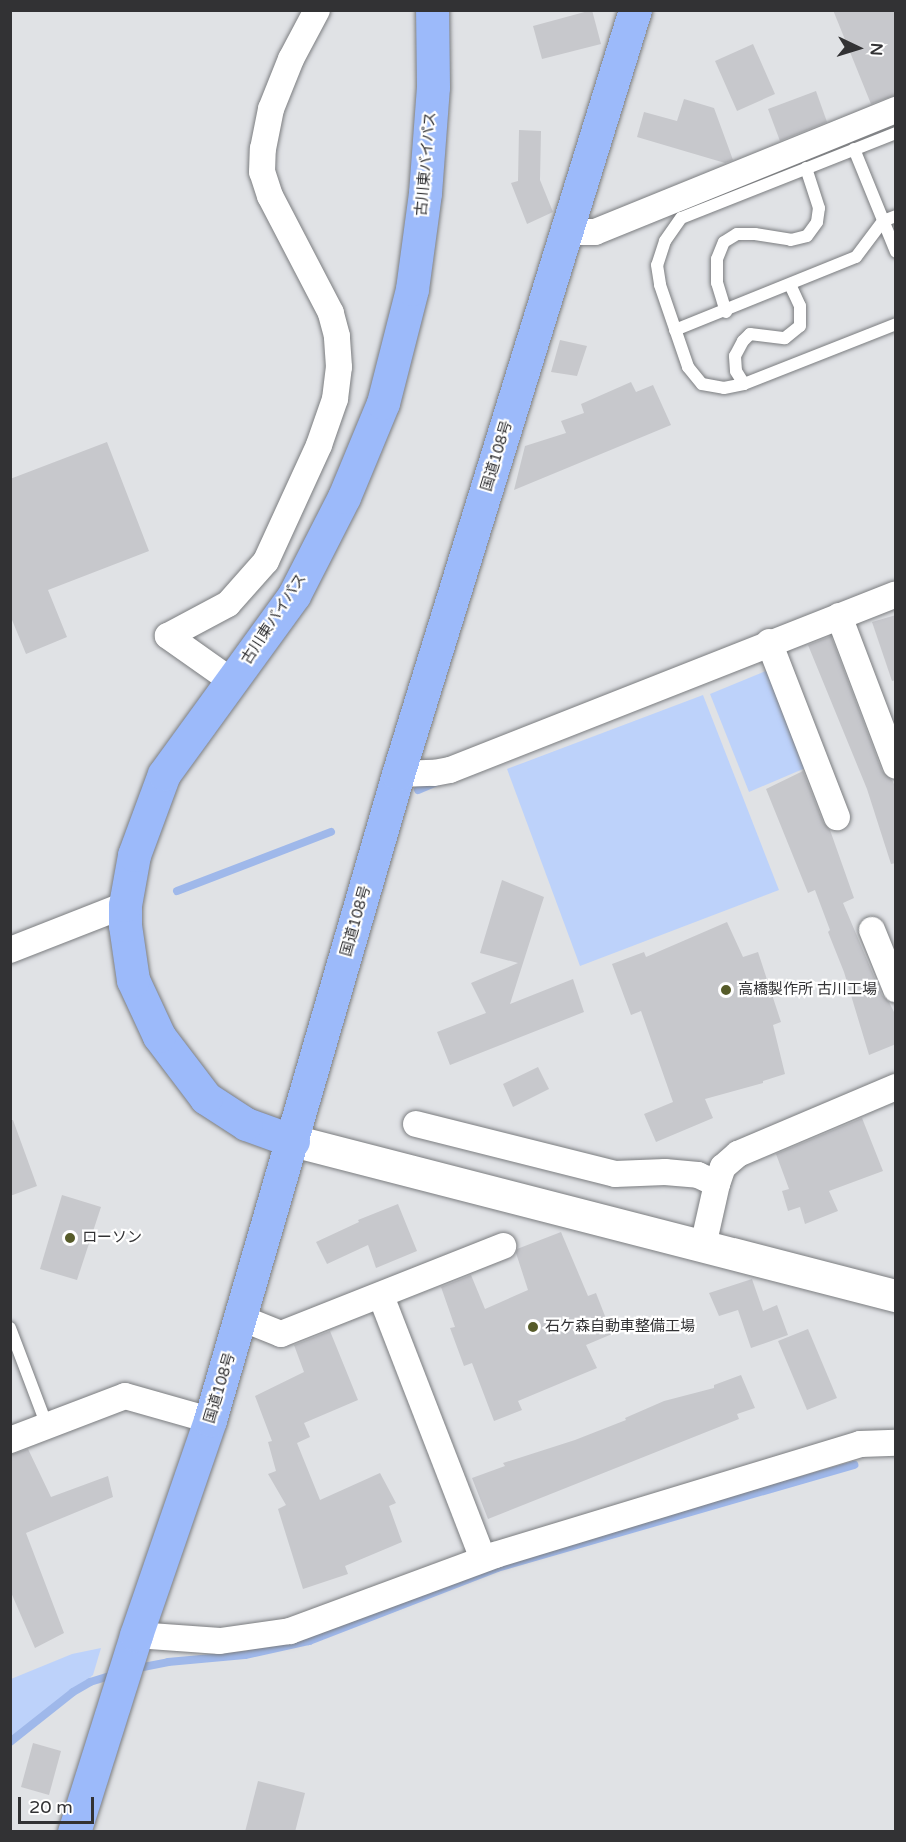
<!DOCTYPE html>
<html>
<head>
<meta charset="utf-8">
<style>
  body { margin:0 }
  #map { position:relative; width:906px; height:1842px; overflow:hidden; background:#e0e2e5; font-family:"Varela Round","Noto Sans JP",sans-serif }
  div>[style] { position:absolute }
  .green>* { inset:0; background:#bdd2fa }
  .stream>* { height:8px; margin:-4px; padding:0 4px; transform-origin:4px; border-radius:4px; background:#9fb8ea }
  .building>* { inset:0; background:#c7c8cc }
  .roads { filter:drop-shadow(0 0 2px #7b7d80) drop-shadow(0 0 2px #7b7d80) }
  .service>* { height:12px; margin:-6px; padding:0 6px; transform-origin:6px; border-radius:6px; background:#fff }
  .minor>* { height:26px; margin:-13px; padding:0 13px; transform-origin:13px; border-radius:13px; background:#fff }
  .tertiary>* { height:32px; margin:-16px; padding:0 16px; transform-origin:16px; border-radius:16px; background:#fff }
  .trunk>* { height:33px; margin:-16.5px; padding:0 16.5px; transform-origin:16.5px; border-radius:16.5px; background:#9cbafa }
  .dots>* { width:16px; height:16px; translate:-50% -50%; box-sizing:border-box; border:3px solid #fff; border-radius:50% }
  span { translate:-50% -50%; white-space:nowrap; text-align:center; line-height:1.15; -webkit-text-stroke:4.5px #fff; paint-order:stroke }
  .street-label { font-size:15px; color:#323234 }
  .poi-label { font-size:15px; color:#323234 }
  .left { translate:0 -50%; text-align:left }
  .frame { position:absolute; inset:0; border:12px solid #323234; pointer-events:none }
  .north { position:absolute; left:828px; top:18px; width:60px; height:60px; -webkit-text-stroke:4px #fff; paint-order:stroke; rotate:94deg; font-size:16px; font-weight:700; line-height:24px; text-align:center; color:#323234 }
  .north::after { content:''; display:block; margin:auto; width:21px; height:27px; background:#323234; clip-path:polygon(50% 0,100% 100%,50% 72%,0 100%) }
  .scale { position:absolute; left:18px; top:1797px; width:76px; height:27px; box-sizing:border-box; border:3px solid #323234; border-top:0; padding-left:8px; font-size:18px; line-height:21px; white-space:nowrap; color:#323234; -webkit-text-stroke:4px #fff; paint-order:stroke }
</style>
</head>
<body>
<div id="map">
  <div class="green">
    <div style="clip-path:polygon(773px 668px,810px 766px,749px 792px,710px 694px)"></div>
    <div style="clip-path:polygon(703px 695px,779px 890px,580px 966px,507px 769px)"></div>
    <div style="clip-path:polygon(101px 1648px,93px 1675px,11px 1740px,11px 1679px,72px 1654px)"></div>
  </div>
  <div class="stream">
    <div style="left:418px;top:790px;width:21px;rotate:-23deg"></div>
    <div style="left:177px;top:891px;width:165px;rotate:-21deg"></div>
    <div style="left:133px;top:1669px;width:36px;rotate:-11deg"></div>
    <div style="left:168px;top:1662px;width:77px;rotate:-5.2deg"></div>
    <div style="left:245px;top:1655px;width:66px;rotate:-12.3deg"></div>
    <div style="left:309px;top:1641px;width:202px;rotate:-21.2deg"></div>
    <div style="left:497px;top:1568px;width:372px;rotate:-16.1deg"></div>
    <div style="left:10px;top:1742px;width:80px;rotate:-38.4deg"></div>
    <div style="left:73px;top:1692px;width:20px;rotate:-30deg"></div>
    <div style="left:90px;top:1682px;width:24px;rotate:-17deg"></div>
  </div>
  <div class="building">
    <div style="clip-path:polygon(592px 10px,601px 44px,542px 59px,533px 26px)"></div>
    <div style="clip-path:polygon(833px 10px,896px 10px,896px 95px,871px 104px)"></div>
    <div style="clip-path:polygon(753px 44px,775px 94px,737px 111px,715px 61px)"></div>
    <div style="clip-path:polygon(816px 91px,827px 122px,780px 141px,768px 109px)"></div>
    <div style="clip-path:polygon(684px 99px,714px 108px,733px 160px,725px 163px,637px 137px,644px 112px,677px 121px)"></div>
    <div style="clip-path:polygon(519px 130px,541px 131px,540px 180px,553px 212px,527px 224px,511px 183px,518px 181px)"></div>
    <div style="clip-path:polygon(560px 340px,587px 346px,577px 376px,551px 372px)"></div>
    <div style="clip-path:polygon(631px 382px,636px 392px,653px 385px,671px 425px,514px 490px,525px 446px,566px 433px,561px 421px,584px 413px,581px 404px)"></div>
    <div style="clip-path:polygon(107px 442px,149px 551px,48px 590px,67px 637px,26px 654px,10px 615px,10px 479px)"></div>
    <div style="clip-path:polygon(896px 615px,896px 680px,892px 681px,872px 622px)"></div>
    <div style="clip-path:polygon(831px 636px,882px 771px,892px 780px,896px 788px,896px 863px,891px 864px,867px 789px,808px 645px)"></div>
    <div style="clip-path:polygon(803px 771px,823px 822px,830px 830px,854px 898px,843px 903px,882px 995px,889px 1002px,896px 1016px,896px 1044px,869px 1055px,844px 972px,828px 932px,830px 930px,815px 890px,808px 893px,766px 789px)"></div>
    <div style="clip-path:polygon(502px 880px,544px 897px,510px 1004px,573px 979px,584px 1012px,450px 1065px,437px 1032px,486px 1013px,471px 983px,518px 963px,480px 953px)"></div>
    <div style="clip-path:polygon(727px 922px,743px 957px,758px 952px,781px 1022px,773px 1025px,785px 1074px,763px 1081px,763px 1083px,705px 1099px,713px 1118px,656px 1142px,644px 1114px,673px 1102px,641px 1011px,631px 1015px,612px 964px,644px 952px,646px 957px)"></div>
    <div style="clip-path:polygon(538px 1067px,549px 1089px,513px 1107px,503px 1084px)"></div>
    <div style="clip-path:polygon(862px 1118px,883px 1171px,829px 1191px,838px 1211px,805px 1224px,800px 1207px,788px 1211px,782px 1191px,789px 1189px,776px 1154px)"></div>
    <div style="clip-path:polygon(10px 1120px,13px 1120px,37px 1186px,10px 1196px)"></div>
    <div style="clip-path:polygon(62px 1195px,101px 1207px,77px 1280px,40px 1269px)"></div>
    <div style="clip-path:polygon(398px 1204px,417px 1251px,376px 1268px,368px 1245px,327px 1264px,316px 1242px,359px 1222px,358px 1220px)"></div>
    <div style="clip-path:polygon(561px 1232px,588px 1296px,596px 1293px,612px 1334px,586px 1345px,597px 1368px,518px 1401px,522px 1410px,494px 1421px,472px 1363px,464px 1366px,450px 1328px,455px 1327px,441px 1287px,471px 1275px,485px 1309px,528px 1290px,516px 1253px,517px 1249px)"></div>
    <div style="clip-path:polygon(752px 1279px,763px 1311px,777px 1305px,788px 1335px,751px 1348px,738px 1310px,719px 1316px,709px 1293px)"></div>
    <div style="clip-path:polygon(808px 1329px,837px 1398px,807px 1410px,778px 1341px)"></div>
    <div style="clip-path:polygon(330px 1331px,358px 1400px,304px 1423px,310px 1437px,297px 1443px,320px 1500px,380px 1473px,396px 1503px,389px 1506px,402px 1542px,345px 1566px,348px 1574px,303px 1589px,278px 1509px,286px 1505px,268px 1474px,276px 1471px,268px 1442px,272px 1441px,255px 1396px,304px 1372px,294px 1345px)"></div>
    <div style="clip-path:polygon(741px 1375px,755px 1408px,737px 1414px,739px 1419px,488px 1519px,472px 1478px,505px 1466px,503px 1463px,575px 1440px,626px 1420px,625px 1418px,664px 1401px,714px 1388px,714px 1385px)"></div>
    <div style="clip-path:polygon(28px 1449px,51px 1497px,108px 1476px,113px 1497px,26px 1533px,64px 1633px,35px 1648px,10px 1590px,10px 1455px)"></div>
    <div style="clip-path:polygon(33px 1743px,61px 1751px,49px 1795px,21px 1787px)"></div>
    <div style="clip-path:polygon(258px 1781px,305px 1793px,295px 1832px,245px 1832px)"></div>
  </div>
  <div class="roads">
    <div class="service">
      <div style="left:896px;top:133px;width:231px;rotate:158.4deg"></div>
      <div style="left:681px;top:218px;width:28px;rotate:125deg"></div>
      <div style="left:665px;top:241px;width:25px;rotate:108deg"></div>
      <div style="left:657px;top:265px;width:20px;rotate:81deg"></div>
      <div style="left:660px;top:285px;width:87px;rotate:71.1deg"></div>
      <div style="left:688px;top:367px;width:22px;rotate:51deg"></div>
      <div style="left:702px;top:384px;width:22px;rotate:10deg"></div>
      <div style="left:724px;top:388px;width:20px;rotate:-11deg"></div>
      <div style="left:744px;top:384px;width:163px;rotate:-21.5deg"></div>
      <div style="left:854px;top:149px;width:111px;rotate:67.8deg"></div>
      <div style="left:726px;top:312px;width:30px;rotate:-107deg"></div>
      <div style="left:717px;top:283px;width:24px;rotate:-90deg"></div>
      <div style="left:717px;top:259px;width:18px;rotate:-68deg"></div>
      <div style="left:724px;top:242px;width:15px;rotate:-32deg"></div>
      <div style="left:737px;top:234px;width:18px"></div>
      <div style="left:755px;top:234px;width:36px;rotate:9deg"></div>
      <div style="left:791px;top:240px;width:16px;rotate:-14deg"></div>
      <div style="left:807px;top:236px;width:17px;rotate:-54deg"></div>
      <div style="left:817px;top:222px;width:14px;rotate:-82deg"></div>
      <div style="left:819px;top:208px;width:42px;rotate:-108deg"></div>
      <div style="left:675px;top:330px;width:195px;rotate:-22deg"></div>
      <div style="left:856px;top:257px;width:45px;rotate:-53.1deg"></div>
      <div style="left:883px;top:221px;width:14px;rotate:-21deg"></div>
      <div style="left:744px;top:384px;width:15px;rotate:-122deg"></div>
      <div style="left:736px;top:371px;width:15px;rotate:-94deg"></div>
      <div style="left:735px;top:356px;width:17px;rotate:-62deg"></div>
      <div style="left:743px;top:341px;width:10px;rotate:-45deg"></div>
      <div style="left:750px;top:334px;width:35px;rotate:7deg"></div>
      <div style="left:785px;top:338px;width:19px;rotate:-39deg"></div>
      <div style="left:800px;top:326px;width:20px;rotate:-90deg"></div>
      <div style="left:800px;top:306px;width:23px;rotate:-115deg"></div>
      <div style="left:10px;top:1328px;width:105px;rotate:69.3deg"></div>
    </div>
    <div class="minor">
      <div style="left:566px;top:232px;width:29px"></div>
      <div style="left:595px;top:232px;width:325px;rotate:-22.1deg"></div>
      <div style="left:839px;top:616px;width:160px;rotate:69.2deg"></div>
      <div style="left:769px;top:642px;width:188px;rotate:68.8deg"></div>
      <div style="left:233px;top:682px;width:80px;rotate:-144.7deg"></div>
      <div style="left:168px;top:636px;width:68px;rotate:-28.1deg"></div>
      <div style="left:228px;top:604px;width:57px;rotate:-48.5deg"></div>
      <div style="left:266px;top:561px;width:128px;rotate:-65.4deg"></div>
      <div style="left:319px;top:445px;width:49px;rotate:-70.8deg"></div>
      <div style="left:335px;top:399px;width:32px;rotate:-83deg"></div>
      <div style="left:339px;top:367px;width:31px;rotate:-94deg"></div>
      <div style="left:337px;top:336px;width:24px;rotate:-105deg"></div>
      <div style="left:331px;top:313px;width:132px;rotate:-117.5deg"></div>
      <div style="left:270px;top:196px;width:25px;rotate:-108deg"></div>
      <div style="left:262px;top:172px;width:23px;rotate:-88deg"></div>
      <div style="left:263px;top:149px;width:41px;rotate:-78.7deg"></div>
      <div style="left:271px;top:109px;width:54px;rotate:-68.2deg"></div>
      <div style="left:291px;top:59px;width:55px;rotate:-62deg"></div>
      <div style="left:398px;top:774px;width:36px;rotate:-2deg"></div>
      <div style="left:434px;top:773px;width:16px;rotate:-11deg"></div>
      <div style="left:450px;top:770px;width:479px;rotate:-21.5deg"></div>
      <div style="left:872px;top:930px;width:64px;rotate:67.9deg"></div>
      <div style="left:10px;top:950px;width:123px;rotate:-21.4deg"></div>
      <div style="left:416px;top:1124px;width:205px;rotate:14.1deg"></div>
      <div style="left:615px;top:1174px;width:50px;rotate:-2.3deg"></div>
      <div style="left:665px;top:1172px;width:33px;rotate:5deg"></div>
      <div style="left:698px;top:1175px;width:21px;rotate:25deg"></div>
      <div style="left:717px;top:1184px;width:18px;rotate:-71deg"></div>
      <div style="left:723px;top:1167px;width:20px;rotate:-41deg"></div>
      <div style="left:738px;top:1154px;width:172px;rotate:-23deg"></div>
      <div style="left:703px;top:1246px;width:64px;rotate:-77.3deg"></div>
      <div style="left:381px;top:1296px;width:282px;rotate:68.8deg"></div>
      <div style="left:241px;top:1318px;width:43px;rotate:21.8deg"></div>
      <div style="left:281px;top:1334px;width:239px;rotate:-21.6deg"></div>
      <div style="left:10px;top:1440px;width:123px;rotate:-20.9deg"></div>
      <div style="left:125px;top:1396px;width:88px;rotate:15.8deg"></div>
      <div style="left:136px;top:1635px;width:84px;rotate:4.1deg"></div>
      <div style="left:220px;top:1641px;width:71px;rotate:-8.1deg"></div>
      <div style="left:290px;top:1631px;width:219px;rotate:-20.3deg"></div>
      <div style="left:495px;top:1555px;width:382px;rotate:-16.9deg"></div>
      <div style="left:860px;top:1444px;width:36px;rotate:-2deg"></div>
    </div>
    <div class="tertiary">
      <div style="left:293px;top:1141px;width:623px;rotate:14.42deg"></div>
    </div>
    <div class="trunk">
      <div style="left:293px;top:1141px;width:50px;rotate:-160.1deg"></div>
      <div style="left:246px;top:1124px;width:48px;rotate:-147deg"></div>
      <div style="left:206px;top:1098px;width:78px;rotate:-127.2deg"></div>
      <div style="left:159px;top:1036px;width:62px;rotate:-114.9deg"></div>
      <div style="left:133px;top:980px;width:56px;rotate:-98.3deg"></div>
      <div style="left:125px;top:925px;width:20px;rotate:-90deg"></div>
      <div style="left:125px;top:905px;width:51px;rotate:-79.8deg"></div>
      <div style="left:134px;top:855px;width:86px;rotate:-69.7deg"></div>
      <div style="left:164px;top:774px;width:221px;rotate:-54deg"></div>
      <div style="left:294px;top:595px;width:110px;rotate:-63deg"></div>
      <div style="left:344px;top:497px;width:102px;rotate:-67.5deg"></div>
      <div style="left:383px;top:403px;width:118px;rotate:-75.7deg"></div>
      <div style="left:412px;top:289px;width:97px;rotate:-82.3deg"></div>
      <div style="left:425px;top:193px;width:106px;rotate:-85.7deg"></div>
      <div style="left:433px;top:87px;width:77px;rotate:-90.7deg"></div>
      <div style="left:74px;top:1832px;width:207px;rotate:-72.5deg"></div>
      <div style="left:136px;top:1635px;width:227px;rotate:-71deg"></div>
      <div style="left:210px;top:1420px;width:673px;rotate:-73.77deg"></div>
      <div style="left:398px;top:774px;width:800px;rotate:-72.77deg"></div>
    </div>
  </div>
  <div class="dots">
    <div style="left:726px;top:990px;background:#565b29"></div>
    <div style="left:70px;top:1238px;background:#565b29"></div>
    <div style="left:533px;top:1327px;background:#565b29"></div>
  </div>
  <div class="street-label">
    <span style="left:426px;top:164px;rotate:-85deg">古川東バイパス</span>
    <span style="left:497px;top:456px;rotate:-73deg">国道108号</span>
    <span style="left:274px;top:619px;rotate:-57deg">古川東バイパス</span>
    <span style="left:356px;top:921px;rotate:-74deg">国道108号</span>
    <span style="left:220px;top:1388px;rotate:-73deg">国道108号</span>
  </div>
  <div class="poi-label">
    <span class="left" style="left:738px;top:990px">高橋製作所 古川工場</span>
    <span class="left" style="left:82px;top:1238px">ローソン</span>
    <span class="left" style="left:545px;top:1327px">石ケ森自動車整備工場</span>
  </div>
  <div class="frame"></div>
  <div class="north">N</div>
  <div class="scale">20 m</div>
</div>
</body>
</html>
